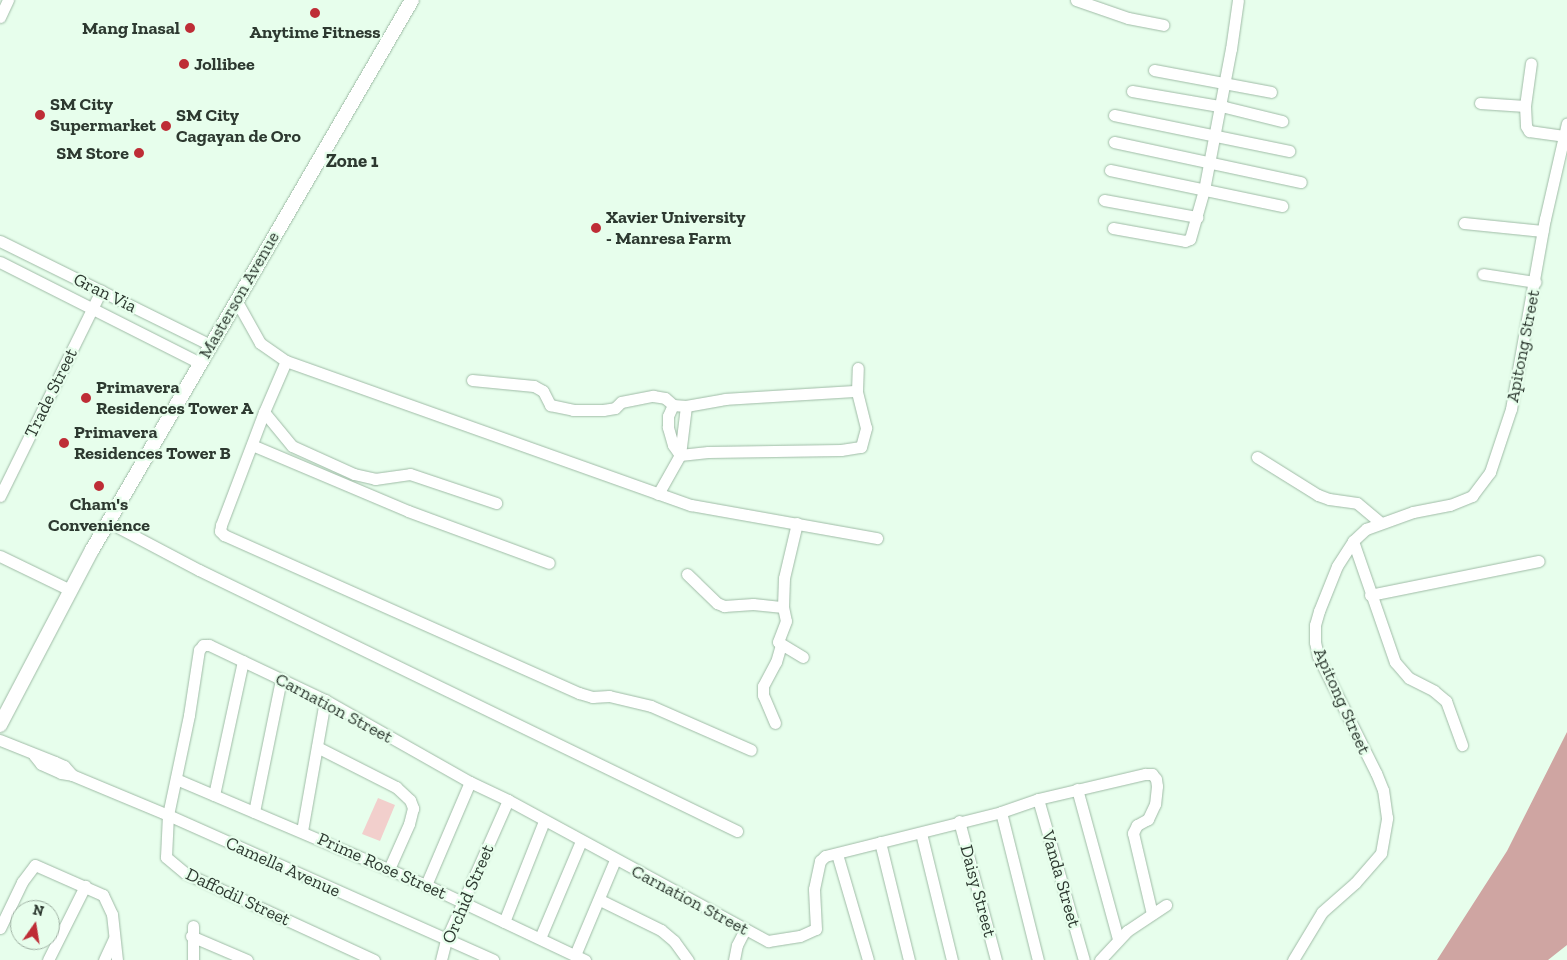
<!DOCTYPE html>
<html>
<head>
<meta charset="utf-8">
<style>
  body { margin:0 }
  #map { position:relative; width:1567px; height:960px; overflow:hidden; background:#e7feec; font-family:"Zilla Slab",serif }
  div>[style] { position:absolute }
  .green>* { inset:0; background:#f2cfcc }
  .water>* { inset:0; background:#cfa5a2 }
  .roads { filter:drop-shadow(0 0 1px #9fbba6) drop-shadow(0 0 1px #9fbba6) }
  .minor>* { height:11px; margin:-5.5px; padding:0 5.5px; transform-origin:5.5px; border-radius:5.5px; background:#fff }
  .major>* { height:14px; margin:-7px; padding:0 7px; transform-origin:7px; border-radius:7px; background:#fff }
  .dots>* { width:14px; height:14px; translate:-50% -50%; box-sizing:border-box; border:2px solid #e7feec; border-radius:50% }
  span { translate:-50% -50%; white-space:nowrap; text-align:center; line-height:1.15; -webkit-text-stroke:4.5px #e7feec; paint-order:stroke }
  .poi-label { font-size:18px; color:#2d3930; font-weight:700 }
  .right { translate:-100% -50%; text-align:right }
  .left { translate:0 -50%; text-align:left }
  .street-label { font-size:18px; color:#2d3930 }
  .neighbourhood-label { font-size:19px; color:#2d3930; font-weight:700 }
  .north { position:absolute; left:10px; top:900px; width:50px; height:50px; box-sizing:border-box; background:#e7feec; border:1px solid #9dafa1; border-radius:50%; rotate:13deg; font-size:14px; font-weight:700; line-height:20px; text-align:center; color:#2d3930 }
  .north::after { content:''; display:block; margin:auto; width:18px; height:22px; background:#be2d36; clip-path:polygon(50% 0,100% 100%,50% 72%,0 100%) }
</style>
</head>
<body>
<div id="map">
  <div class="green">
    <div style="clip-path:polygon(378px 798px,395px 805px,380px 841px,362px 834px)"></div>
  </div>
  <div class="water">
    <div style="clip-path:polygon(1567px 732px,1567px 945px,1548px 960px,1437px 960px,1507px 851px)"></div>
  </div>
  <div class="roads">
    <div class="minor">
      <div style="left:1076px;top:0;width:55px;rotate:19.1deg"></div>
      <div style="left:1128px;top:18px;width:36px;rotate:11deg"></div>
      <div style="left:0;top:17px;width:19px;rotate:-65deg"></div>
      <div style="left:1154px;top:70px;width:119px;rotate:10.6deg"></div>
      <div style="left:1132px;top:91px;width:94px;rotate:9.8deg"></div>
      <div style="left:1225px;top:107px;width:59px;rotate:13.8deg"></div>
      <div style="left:1480px;top:103px;width:45px;rotate:3.8deg"></div>
      <div style="left:1525px;top:106px;width:20px;rotate:87deg"></div>
      <div style="left:1526px;top:126px;width:6px;rotate:59deg"></div>
      <div style="left:1529px;top:131px;width:35px;rotate:8deg"></div>
      <div style="left:1525px;top:106px;width:43px;rotate:-82.1deg"></div>
      <div style="left:1114px;top:115px;width:179px;rotate:11.6deg"></div>
      <div style="left:1114px;top:142px;width:191px;rotate:12.1deg"></div>
      <div style="left:1110px;top:170px;width:176px;rotate:11.8deg"></div>
      <div style="left:1104px;top:200px;width:95px;rotate:10.4deg"></div>
      <div style="left:1464px;top:223px;width:79px;rotate:5.8deg"></div>
      <div style="left:1113px;top:228px;width:73px;rotate:10.2deg"></div>
      <div style="left:1185px;top:241px;width:5px;rotate:-22deg"></div>
      <div style="left:1190px;top:239px;width:51px;rotate:-74.1deg"></div>
      <div style="left:1204px;top:190px;width:144px;rotate:-79.2deg"></div>
      <div style="left:1231px;top:49px;width:49px;rotate:-81.9deg"></div>
      <div style="left:0;top:241px;width:234px;rotate:26.3deg"></div>
      <div style="left:0;top:262px;width:224px;rotate:26.8deg"></div>
      <div style="left:1483px;top:274px;width:53px;rotate:8.7deg"></div>
      <div style="left:236px;top:300px;width:49px;rotate:60.8deg"></div>
      <div style="left:260px;top:343px;width:32px;rotate:35deg"></div>
      <div style="left:286px;top:361px;width:430px;rotate:19.6deg"></div>
      <div style="left:691px;top:505px;width:189px;rotate:10.1deg"></div>
      <div style="left:286px;top:361px;width:56px;rotate:113.3deg"></div>
      <div style="left:264px;top:412px;width:121px;rotate:110.8deg"></div>
      <div style="left:221px;top:525px;width:6px;rotate:99deg"></div>
      <div style="left:220px;top:531px;width:6px;rotate:45deg"></div>
      <div style="left:224px;top:535px;width:389px;rotate:24deg"></div>
      <div style="left:579px;top:693px;width:14px;rotate:17deg"></div>
      <div style="left:592px;top:697px;width:17px;rotate:-3deg"></div>
      <div style="left:609px;top:696px;width:43px;rotate:13.4deg"></div>
      <div style="left:651px;top:706px;width:109px;rotate:23.7deg"></div>
      <div style="left:472px;top:380px;width:62px;rotate:5.5deg"></div>
      <div style="left:534px;top:386px;width:10px;rotate:29deg"></div>
      <div style="left:543px;top:391px;width:16px;rotate:63deg"></div>
      <div style="left:550px;top:405px;width:24px;rotate:12deg"></div>
      <div style="left:573px;top:410px;width:30px"></div>
      <div style="left:603px;top:410px;width:12px;rotate:-9deg"></div>
      <div style="left:615px;top:408px;width:8px;rotate:-45deg"></div>
      <div style="left:621px;top:402px;width:33px;rotate:-11deg"></div>
      <div style="left:653px;top:396px;width:12px;rotate:9deg"></div>
      <div style="left:665px;top:398px;width:11px;rotate:41deg"></div>
      <div style="left:264px;top:412px;width:44px;rotate:50.5deg"></div>
      <div style="left:292px;top:446px;width:68px;rotate:24.3deg"></div>
      <div style="left:354px;top:474px;width:22px;rotate:13deg"></div>
      <div style="left:375px;top:479px;width:35px;rotate:-8deg"></div>
      <div style="left:410px;top:474px;width:91px;rotate:18.6deg"></div>
      <div style="left:252px;top:445px;width:169px;rotate:22.9deg"></div>
      <div style="left:408px;top:511px;width:150px;rotate:20.2deg"></div>
      <div style="left:680px;top:455px;width:12px;rotate:-125deg"></div>
      <div style="left:673px;top:445px;width:19px;rotate:-106deg"></div>
      <div style="left:668px;top:427px;width:11px;rotate:-90deg"></div>
      <div style="left:668px;top:416px;width:12px;rotate:-66deg"></div>
      <div style="left:673px;top:405px;width:13px;rotate:4deg"></div>
      <div style="left:686px;top:406px;width:40px;rotate:-10deg"></div>
      <div style="left:725px;top:399px;width:132px;rotate:-3.5deg"></div>
      <div style="left:680px;top:455px;width:49px;rotate:-83deg"></div>
      <div style="left:1257px;top:457px;width:72px;rotate:31.9deg"></div>
      <div style="left:1318px;top:495px;width:12px;rotate:20deg"></div>
      <div style="left:1329px;top:499px;width:28px;rotate:8deg"></div>
      <div style="left:1357px;top:503px;width:30px;rotate:40deg"></div>
      <div style="left:658px;top:494px;width:45px;rotate:-60.6deg"></div>
      <div style="left:680px;top:455px;width:28px;rotate:-6deg"></div>
      <div style="left:708px;top:452px;width:133px;rotate:-0.9deg"></div>
      <div style="left:841px;top:450px;width:20px;rotate:-9deg"></div>
      <div style="left:861px;top:447px;width:20px;rotate:-75deg"></div>
      <div style="left:866px;top:428px;width:38px;rotate:-104deg"></div>
      <div style="left:857px;top:391px;width:23px;rotate:-88deg"></div>
      <div style="left:0;top:496px;width:229px;rotate:-63.8deg"></div>
      <div style="left:108px;top:522px;width:103px;rotate:27.8deg"></div>
      <div style="left:199px;top:570px;width:598px;rotate:25.88deg"></div>
      <div style="left:797px;top:523px;width:57px;rotate:103.3deg"></div>
      <div style="left:784px;top:578px;width:29px;rotate:92deg"></div>
      <div style="left:783px;top:607px;width:14px;rotate:78deg"></div>
      <div style="left:786px;top:621px;width:22px;rotate:111deg"></div>
      <div style="left:778px;top:642px;width:29px;rotate:31deg"></div>
      <div style="left:1353px;top:541px;width:128px;rotate:70.9deg"></div>
      <div style="left:1395px;top:662px;width:21px;rotate:49deg"></div>
      <div style="left:1409px;top:678px;width:28px;rotate:27deg"></div>
      <div style="left:1434px;top:691px;width:16px;rotate:40deg"></div>
      <div style="left:1446px;top:701px;width:47px;rotate:70deg"></div>
      <div style="left:0;top:556px;width:78px;rotate:25.9deg"></div>
      <div style="left:687px;top:574px;width:42px;rotate:44deg"></div>
      <div style="left:717px;top:603px;width:8px;rotate:23deg"></div>
      <div style="left:724px;top:606px;width:29px;rotate:-4deg"></div>
      <div style="left:753px;top:604px;width:30px;rotate:6deg"></div>
      <div style="left:1370px;top:595px;width:172px;rotate:-11.4deg"></div>
      <div style="left:775px;top:723px;width:30px;rotate:-113deg"></div>
      <div style="left:763px;top:695px;width:9px;rotate:-90deg"></div>
      <div style="left:763px;top:686px;width:27px;rotate:-62deg"></div>
      <div style="left:776px;top:662px;width:18px;rotate:-74deg"></div>
      <div style="left:0;top:740px;width:59px;rotate:21.8deg"></div>
      <div style="left:55px;top:762px;width:10px;rotate:24deg"></div>
      <div style="left:64px;top:766px;width:12px;rotate:48deg"></div>
      <div style="left:317px;top:747px;width:89px;rotate:26.9deg"></div>
      <div style="left:396px;top:787px;width:19px;rotate:43deg"></div>
      <div style="left:410px;top:800px;width:9px;rotate:69deg"></div>
      <div style="left:413px;top:808px;width:16px;rotate:104deg"></div>
      <div style="left:409px;top:824px;width:49px;rotate:114deg"></div>
      <div style="left:34px;top:755px;width:11px;rotate:52deg"></div>
      <div style="left:41px;top:764px;width:22px;rotate:24deg"></div>
      <div style="left:61px;top:773px;width:11px;rotate:10deg"></div>
      <div style="left:72px;top:775px;width:104px;rotate:22.6deg"></div>
      <div style="left:168px;top:815px;width:356px;rotate:24deg"></div>
      <div style="left:176px;top:779px;width:272px;rotate:23deg"></div>
      <div style="left:426px;top:885px;width:176px;rotate:25.3deg"></div>
      <div style="left:1077px;top:789px;width:156px;rotate:74.7deg"></div>
      <div style="left:214px;top:795px;width:137px;rotate:-77.8deg"></div>
      <div style="left:1038px;top:799px;width:167px;rotate:74.1deg"></div>
      <div style="left:254px;top:812px;width:136px;rotate:-78.5deg"></div>
      <div style="left:1001px;top:812px;width:153px;rotate:76deg"></div>
      <div style="left:959px;top:821px;width:144px;rotate:75.1deg"></div>
      <div style="left:302px;top:831px;width:133px;rotate:-80deg"></div>
      <div style="left:921px;top:833px;width:131px;rotate:76.3deg"></div>
      <div style="left:880px;top:842px;width:122px;rotate:76.2deg"></div>
      <div style="left:837px;top:854px;width:110px;rotate:73.7deg"></div>
      <div style="left:426px;top:885px;width:112px;rotate:-66.9deg"></div>
      <div style="left:600px;top:900px;width:68px;rotate:26.2deg"></div>
      <div style="left:661px;top:930px;width:17px;rotate:40deg"></div>
      <div style="left:674px;top:941px;width:24px;rotate:54deg"></div>
      <div style="left:504px;top:922px;width:109px;rotate:-68.4deg"></div>
      <div style="left:193px;top:926px;width:34px;rotate:90deg"></div>
      <div style="left:0;top:928px;width:51px;rotate:-64.4deg"></div>
      <div style="left:22px;top:882px;width:21px;rotate:-53deg"></div>
      <div style="left:35px;top:865px;width:74px;rotate:23.8deg"></div>
      <div style="left:103px;top:895px;width:21px;rotate:65deg"></div>
      <div style="left:112px;top:914px;width:46px;rotate:83.8deg"></div>
      <div style="left:191px;top:936px;width:61px;rotate:23.2deg"></div>
      <div style="left:540px;top:938px;width:105px;rotate:-67.1deg"></div>
      <div style="left:575px;top:955px;width:103px;rotate:-67.2deg"></div>
      <div style="left:48px;top:960px;width:83px;rotate:-63.4deg"></div>
      <div style="left:104px;top:960px;width:23px;rotate:-65deg"></div>
      <div style="left:374px;top:960px;width:208px;rotate:-155.3deg"></div>
      <div style="left:185px;top:873px;width:25px;rotate:-140deg"></div>
      <div style="left:166px;top:857px;width:42px;rotate:-87.3deg"></div>
      <div style="left:168px;top:815px;width:102px;rotate:-78.1deg"></div>
      <div style="left:189px;top:715px;width:66px;rotate:-81.3deg"></div>
      <div style="left:199px;top:650px;width:6px;rotate:-51deg"></div>
      <div style="left:203px;top:645px;width:6px"></div>
      <div style="left:209px;top:645px;width:128px;rotate:25.4deg"></div>
      <div style="left:325px;top:700px;width:167px;rotate:29.5deg"></div>
      <div style="left:470px;top:782px;width:42px;rotate:25.3deg"></div>
      <div style="left:508px;top:800px;width:296px;rotate:28.5deg"></div>
      <div style="left:768px;top:941px;width:32px;rotate:-9deg"></div>
      <div style="left:800px;top:936px;width:17px;rotate:-24deg"></div>
      <div style="left:816px;top:929px;width:40px;rotate:-92.9deg"></div>
      <div style="left:814px;top:889px;width:29px;rotate:-78deg"></div>
      <div style="left:820px;top:861px;width:7px;rotate:-45deg"></div>
      <div style="left:825px;top:856px;width:181px;rotate:-14deg"></div>
      <div style="left:1001px;top:812px;width:39px;rotate:-19deg"></div>
      <div style="left:1038px;top:799px;width:110px;rotate:-13.2deg"></div>
      <div style="left:1145px;top:774px;width:7px"></div>
      <div style="left:1152px;top:774px;width:6px;rotate:51deg"></div>
      <div style="left:1156px;top:779px;width:7px;rotate:82deg"></div>
      <div style="left:1157px;top:786px;width:18px;rotate:96deg"></div>
      <div style="left:1155px;top:804px;width:17px;rotate:115deg"></div>
      <div style="left:1148px;top:819px;width:13px;rotate:151deg"></div>
      <div style="left:1137px;top:825px;width:9px;rotate:117deg"></div>
      <div style="left:1133px;top:833px;width:83px;rotate:76.8deg"></div>
      <div style="left:441px;top:960px;width:21px;rotate:-76deg"></div>
      <div style="left:446px;top:940px;width:153px;rotate:-66.1deg"></div>
      <div style="left:734px;top:960px;width:15px;rotate:-79deg"></div>
      <div style="left:737px;top:945px;width:18px;rotate:-63deg"></div>
      <div style="left:1100px;top:960px;width:40px;rotate:-47deg"></div>
      <div style="left:1127px;top:931px;width:47px;rotate:-33.7deg"></div>
      <div style="left:1293px;top:960px;width:56px;rotate:-58.9deg"></div>
      <div style="left:1322px;top:912px;width:44px;rotate:-41.3deg"></div>
      <div style="left:1355px;top:883px;width:40px;rotate:-49deg"></div>
      <div style="left:1381px;top:853px;width:36px;rotate:-80deg"></div>
      <div style="left:1387px;top:818px;width:28px;rotate:-98deg"></div>
      <div style="left:1383px;top:790px;width:18px;rotate:-112deg"></div>
      <div style="left:1376px;top:773px;width:131px;rotate:-116.4deg"></div>
      <div style="left:1318px;top:656px;width:14px;rotate:-102deg"></div>
      <div style="left:1315px;top:642px;width:17px;rotate:-90deg"></div>
      <div style="left:1315px;top:625px;width:15px;rotate:-74deg"></div>
      <div style="left:1319px;top:611px;width:48px;rotate:-68.2deg"></div>
      <div style="left:1337px;top:566px;width:30px;rotate:-57deg"></div>
      <div style="left:1353px;top:541px;width:18px;rotate:-43deg"></div>
      <div style="left:1366px;top:529px;width:50px;rotate:-19.9deg"></div>
      <div style="left:1413px;top:512px;width:38px;rotate:-11deg"></div>
      <div style="left:1450px;top:505px;width:24px;rotate:-22deg"></div>
      <div style="left:1472px;top:496px;width:30px;rotate:-53deg"></div>
      <div style="left:1490px;top:472px;width:66px;rotate:-71.6deg"></div>
      <div style="left:1511px;top:409px;width:193px;rotate:-79.9deg"></div>
      <div style="left:1545px;top:219px;width:98px;rotate:-77.1deg"></div>
    </div>
    <div class="major">
      <div style="left:0;top:725px;width:198px;rotate:-62.3deg"></div>
      <div style="left:92px;top:550px;width:636px;rotate:-59.81deg"></div>
    </div>
  </div>
  <div class="dots">
    <div style="left:315px;top:13px;background:#be2d36"></div>
    <div style="left:190px;top:28px;background:#be2d36"></div>
    <div style="left:184px;top:64px;background:#be2d36"></div>
    <div style="left:40px;top:115px;background:#be2d36"></div>
    <div style="left:166px;top:126px;background:#be2d36"></div>
    <div style="left:139px;top:153px;background:#be2d36"></div>
    <div style="left:596px;top:228px;background:#be2d36"></div>
    <div style="left:86px;top:398px;background:#be2d36"></div>
    <div style="left:64px;top:443px;background:#be2d36"></div>
    <div style="left:99px;top:486px;background:#be2d36"></div>
  </div>
  <div class="poi-label">
    <span class="right" style="left:180px;top:28px">Mang Inasal</span>
    <span style="left:315px;top:32px">Anytime Fitness</span>
    <span class="left" style="left:194px;top:64px">Jollibee</span>
    <span class="left" style="left:50px;top:115px">SM City<br>Supermarket</span>
    <span class="left" style="left:176px;top:126px">SM City<br>Cagayan de Oro</span>
    <span class="right" style="left:129px;top:153px">SM Store</span>
    <span class="left" style="left:606px;top:228px">Xavier University<br>- Manresa Farm</span>
    <span class="left" style="left:96px;top:398px">Primavera<br>Residences Tower A</span>
    <span class="left" style="left:74px;top:443px">Primavera<br>Residences Tower B</span>
    <span style="left:99px;top:515px">Cham's<br>Convenience</span>
  </div>
  <div class="street-label">
    <span style="left:105px;top:293px;rotate:26deg">Gran Via</span>
    <span style="left:239px;top:295px;rotate:-60deg">Masterson Avenue</span>
    <span style="left:1523px;top:346px;rotate:-79deg">Apitong Street</span>
    <span style="left:51px;top:393px;rotate:-64deg">Trade Street</span>
    <span style="left:1342px;top:701px;rotate:66deg">Apitong Street</span>
    <span style="left:334px;top:708px;rotate:28deg">Carnation Street</span>
    <span style="left:382px;top:866px;rotate:24deg">Prime Rose Street</span>
    <span style="left:283px;top:867px;rotate:24deg">Camella Avenue</span>
    <span style="left:1061px;top:879px;rotate:74deg">Vanda Street</span>
    <span style="left:978px;top:891px;rotate:75deg">Daisy Street</span>
    <span style="left:468px;top:894px;rotate:-67deg">Orchid Street</span>
    <span style="left:238px;top:897px;rotate:25deg">Daffodil Street</span>
    <span style="left:690px;top:900px;rotate:28deg">Carnation Street</span>
  </div>
  <div class="neighbourhood-label">
    <span style="left:352px;top:161px">Zone 1</span>
  </div>
  <div class="north">N</div>
</div>
</body>
</html>
